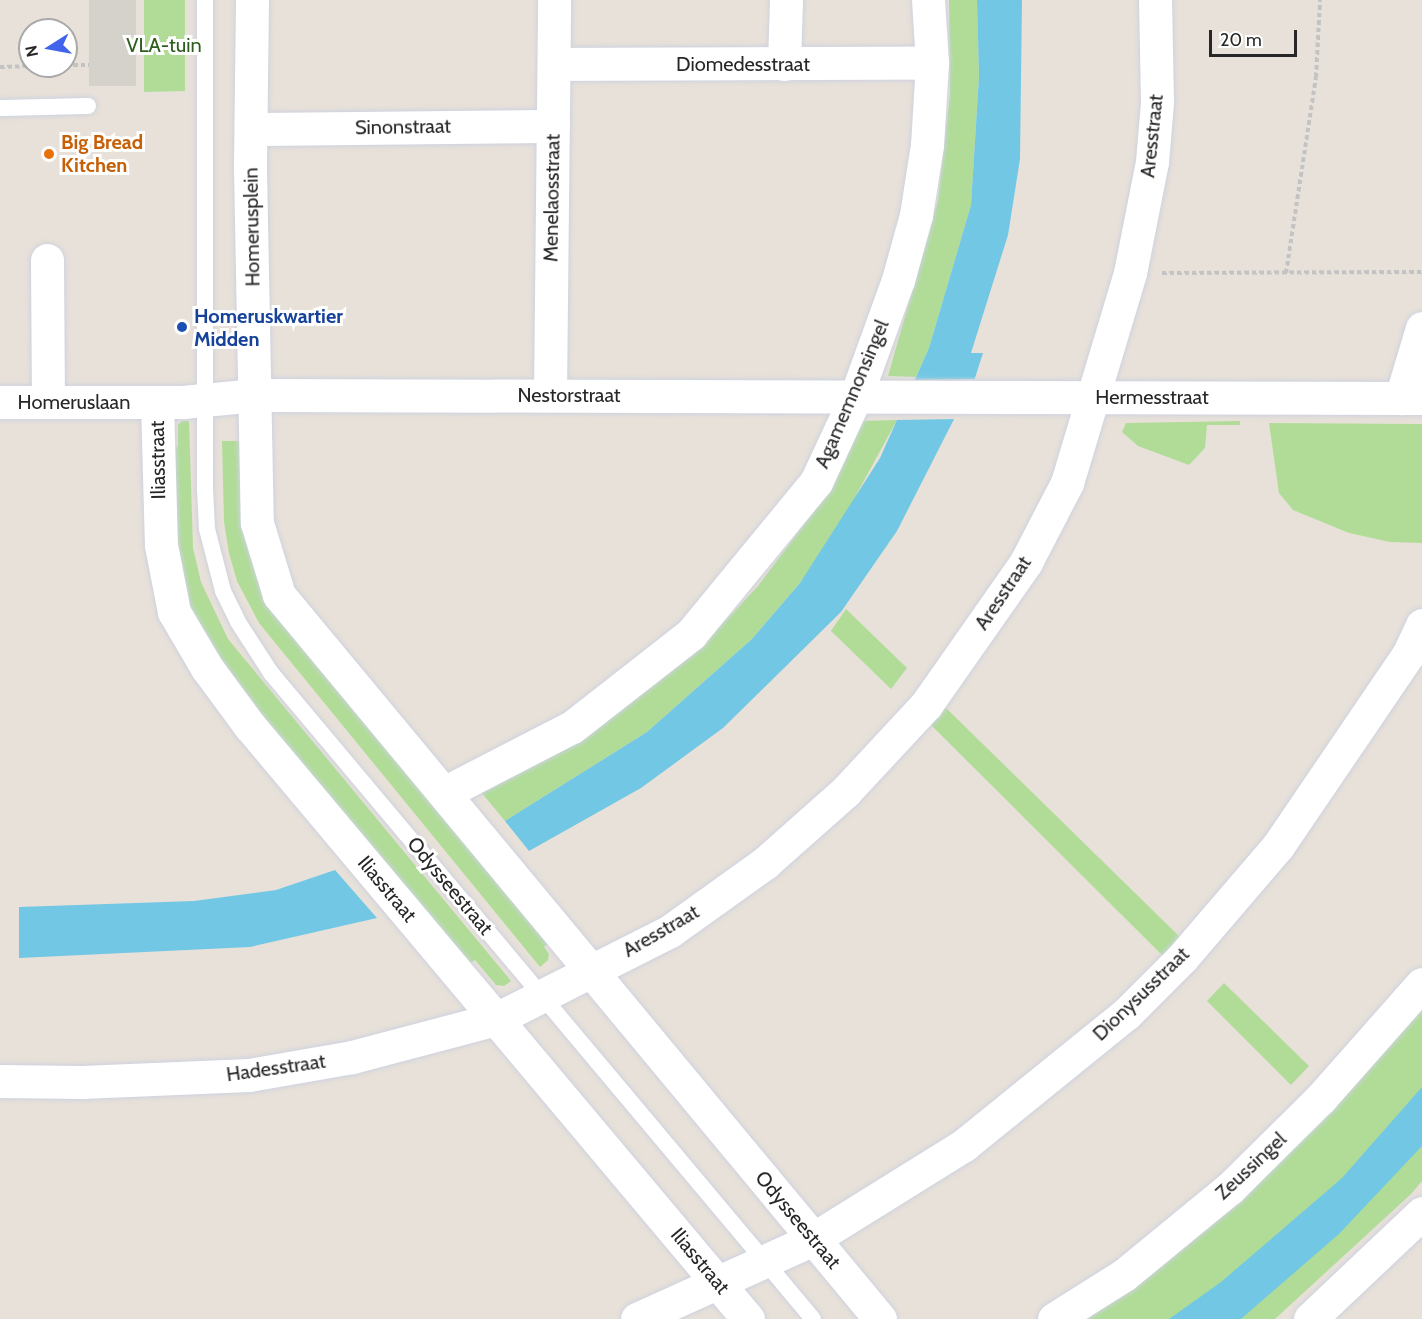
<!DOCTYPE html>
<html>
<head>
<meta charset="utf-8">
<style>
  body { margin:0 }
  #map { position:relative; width:1422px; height:1319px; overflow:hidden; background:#e8e1d9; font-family:Cabin,sans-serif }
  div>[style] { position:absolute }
  .green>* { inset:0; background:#b0dc98 }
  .plaza>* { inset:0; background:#d5d1cb }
  .water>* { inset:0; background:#72c8e4 }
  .pier>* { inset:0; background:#e8e1d9 }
  .path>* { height:4px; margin-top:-2px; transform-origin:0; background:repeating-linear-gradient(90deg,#c3c3c3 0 4.5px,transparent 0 7.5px) }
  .roads { filter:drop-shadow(0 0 2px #ced2df) drop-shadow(0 0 2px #ced2df) }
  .lane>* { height:16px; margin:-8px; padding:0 8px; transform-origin:8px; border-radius:8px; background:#fff }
  .street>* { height:33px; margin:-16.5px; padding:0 16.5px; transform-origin:16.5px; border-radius:16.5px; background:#fff }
  .dots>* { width:16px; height:16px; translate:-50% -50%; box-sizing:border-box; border:3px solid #fff; border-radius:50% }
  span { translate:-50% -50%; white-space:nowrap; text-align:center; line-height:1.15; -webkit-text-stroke:6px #fff; paint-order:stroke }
  .park-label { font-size:20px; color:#2c5c1e }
  .street-label { font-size:20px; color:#272727 }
  .food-label { font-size:20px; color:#c56008; font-weight:700 }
  .left { translate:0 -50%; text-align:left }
  .transit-label { font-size:20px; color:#164399; font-weight:700 }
  .north { position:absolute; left:18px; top:18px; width:60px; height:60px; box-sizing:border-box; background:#fff; border:2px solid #a9a9a9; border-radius:50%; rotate:259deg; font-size:16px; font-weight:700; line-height:24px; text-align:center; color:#272727 }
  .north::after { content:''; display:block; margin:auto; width:21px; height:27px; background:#4264ec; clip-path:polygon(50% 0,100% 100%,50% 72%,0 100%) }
  .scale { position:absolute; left:1209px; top:30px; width:88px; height:27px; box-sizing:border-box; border:3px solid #272727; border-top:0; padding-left:8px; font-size:18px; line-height:21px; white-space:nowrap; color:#272727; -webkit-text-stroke:4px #fff; paint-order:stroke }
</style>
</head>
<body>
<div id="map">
  <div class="green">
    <div style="clip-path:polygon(144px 0,185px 0,185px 91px,144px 92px)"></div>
    <div style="clip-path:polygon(949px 0,977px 0,979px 76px,971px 205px,929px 348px,916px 377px,888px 376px,938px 200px,950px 94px)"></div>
    <div style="clip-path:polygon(897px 420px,842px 521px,800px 583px,752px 639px,647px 732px,505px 821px,481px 792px,602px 723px,692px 656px,758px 586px,825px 496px,863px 421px)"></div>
    <div style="clip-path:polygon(182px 421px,189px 421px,193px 548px,201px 582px,228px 639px,511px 981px,504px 986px,496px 985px,475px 960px,468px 965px,223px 669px,183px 595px,174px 554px,169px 448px,178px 447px,178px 425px)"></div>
    <div style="clip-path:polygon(1240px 421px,1240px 425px,1207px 425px,1205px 448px,1189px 465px,1138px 446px,1122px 432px,1126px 423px)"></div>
    <div style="clip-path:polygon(1269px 423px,1422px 424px,1422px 543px,1390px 542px,1349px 533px,1293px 510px,1279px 493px)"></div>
    <div style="clip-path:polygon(222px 441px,242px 441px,244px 534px,260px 586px,549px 942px,544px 947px,549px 954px,548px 960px,540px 967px,259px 623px,237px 581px,229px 553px,224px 522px)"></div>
    <div style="clip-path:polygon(846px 609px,907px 668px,891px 689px,831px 631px)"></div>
    <div style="clip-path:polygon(945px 707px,1182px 939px,1164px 957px,930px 724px)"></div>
    <div style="clip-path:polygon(1224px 983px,1309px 1066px,1291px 1085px,1207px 1001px)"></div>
    <div style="clip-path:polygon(1422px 1006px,1422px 1181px,1411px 1194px,1275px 1319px,1088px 1319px,1244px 1200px)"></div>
  </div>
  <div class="plaza">
    <div style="clip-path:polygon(89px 0,136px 0,136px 86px,89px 86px)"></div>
  </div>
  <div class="water">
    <div style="clip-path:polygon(977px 0,1022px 0,1020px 159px,1008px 235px,971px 353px,983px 353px,975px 378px,897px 531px,841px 612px,723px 728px,641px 788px,529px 851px,505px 821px,647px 732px,752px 639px,800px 583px,880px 458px,929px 348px,971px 205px,979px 76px)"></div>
    <div style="clip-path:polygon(335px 870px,377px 918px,250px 947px,19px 958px,19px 907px,194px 901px,276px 890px)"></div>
    <div style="clip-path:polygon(1422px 1087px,1422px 1146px,1339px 1234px,1241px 1319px,1169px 1319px,1221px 1282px,1342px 1178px)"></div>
  </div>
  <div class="pier">
    <div style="clip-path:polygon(977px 379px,956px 419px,893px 420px,911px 380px)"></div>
  </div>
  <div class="path">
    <div style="left:66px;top:65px;width:23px"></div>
    <div style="left:0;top:67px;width:37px;rotate:-2deg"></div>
    <div style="left:1162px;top:273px;width:260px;rotate:-0.2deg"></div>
    <div style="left:1286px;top:273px;width:198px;rotate:-81.3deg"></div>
    <div style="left:1316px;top:77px;width:77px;rotate:-87deg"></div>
  </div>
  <div class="roads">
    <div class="lane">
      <div style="left:205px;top:0;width:489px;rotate:90deg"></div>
      <div style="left:205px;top:489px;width:40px;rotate:87.1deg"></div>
      <div style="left:207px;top:529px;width:64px;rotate:75.5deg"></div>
      <div style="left:223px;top:591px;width:34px;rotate:64deg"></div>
      <div style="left:238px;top:622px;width:61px;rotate:57.1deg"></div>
      <div style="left:271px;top:673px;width:843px;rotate:50deg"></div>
      <div style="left:0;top:108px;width:88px;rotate:-1.3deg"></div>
    </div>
    <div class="street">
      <div style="left:252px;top:0;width:168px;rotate:90.7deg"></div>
      <div style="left:250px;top:168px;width:355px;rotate:88.9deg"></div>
      <div style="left:257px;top:523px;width:75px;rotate:73deg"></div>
      <div style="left:279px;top:595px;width:941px;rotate:50.3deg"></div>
      <div style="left:554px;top:64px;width:378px;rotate:-0.2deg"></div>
      <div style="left:784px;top:64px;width:64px;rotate:-88.2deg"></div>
      <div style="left:252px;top:129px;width:301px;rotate:-0.6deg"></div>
      <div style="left:47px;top:260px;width:141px;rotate:89.6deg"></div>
      <div style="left:550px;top:395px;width:395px;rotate:-89.4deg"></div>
      <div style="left:1401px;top:398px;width:73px;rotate:-73.3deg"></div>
      <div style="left:0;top:402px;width:183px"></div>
      <div style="left:183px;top:402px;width:73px;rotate:-5.5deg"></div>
      <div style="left:256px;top:395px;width:1166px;rotate:0.15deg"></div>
      <div style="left:157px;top:403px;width:142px;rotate:88.4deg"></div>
      <div style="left:161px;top:545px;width:68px;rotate:79deg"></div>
      <div style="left:174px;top:612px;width:65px;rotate:59.5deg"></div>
      <div style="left:207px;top:668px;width:71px;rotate:53.6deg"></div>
      <div style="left:249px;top:725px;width:776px;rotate:49.97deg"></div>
      <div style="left:444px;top:793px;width:144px;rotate:-27.3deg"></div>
      <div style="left:572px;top:727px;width:151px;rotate:-38deg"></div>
      <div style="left:691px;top:634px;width:197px;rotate:-50.6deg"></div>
      <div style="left:816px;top:482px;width:95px;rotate:-65.1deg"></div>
      <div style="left:856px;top:396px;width:123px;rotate:-70.1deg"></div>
      <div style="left:898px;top:280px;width:67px;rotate:-74.5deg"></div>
      <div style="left:916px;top:215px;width:71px;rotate:-81.1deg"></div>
      <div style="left:927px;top:145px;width:82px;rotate:-86.5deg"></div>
      <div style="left:932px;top:63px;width:63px;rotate:-93.6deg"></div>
      <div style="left:0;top:1081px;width:82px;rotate:0.7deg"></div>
      <div style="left:82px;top:1082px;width:167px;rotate:-2.4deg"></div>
      <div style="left:249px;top:1075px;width:105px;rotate:-9.9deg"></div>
      <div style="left:352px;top:1057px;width:149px;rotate:-14.8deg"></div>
      <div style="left:496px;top:1019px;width:195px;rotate:-26.8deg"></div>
      <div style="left:670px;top:931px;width:117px;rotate:-35.6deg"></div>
      <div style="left:765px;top:863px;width:108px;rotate:-41.6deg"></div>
      <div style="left:846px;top:791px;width:117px;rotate:-47.1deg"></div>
      <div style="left:926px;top:705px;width:174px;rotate:-55deg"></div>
      <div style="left:1026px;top:562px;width:89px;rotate:-62.6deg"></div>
      <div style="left:1067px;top:483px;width:219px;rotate:-73.3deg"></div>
      <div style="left:1130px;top:273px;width:113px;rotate:-78.8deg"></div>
      <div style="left:1152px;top:162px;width:60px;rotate:-85.2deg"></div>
      <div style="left:1157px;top:102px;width:102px;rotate:-91.1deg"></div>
      <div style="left:637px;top:1319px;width:193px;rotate:-24.4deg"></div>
      <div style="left:813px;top:1239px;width:178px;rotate:-31.9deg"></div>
      <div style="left:964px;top:1145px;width:208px;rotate:-39deg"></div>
      <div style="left:1126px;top:1014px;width:79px;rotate:-45deg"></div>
      <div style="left:1182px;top:958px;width:148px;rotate:-49.4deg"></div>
      <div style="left:1278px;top:846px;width:233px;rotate:-55.8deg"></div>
      <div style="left:1409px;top:653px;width:31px;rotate:-65deg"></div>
      <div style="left:1054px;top:1319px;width:83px;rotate:-32.2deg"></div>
      <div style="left:1124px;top:1275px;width:137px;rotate:-39.4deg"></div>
      <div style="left:1230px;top:1188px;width:128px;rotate:-44.7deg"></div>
      <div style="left:1321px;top:1098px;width:152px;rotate:-48.5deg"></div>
      <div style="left:1310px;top:1319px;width:154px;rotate:-43.4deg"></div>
    </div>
  </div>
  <div class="dots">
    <div style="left:49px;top:154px;background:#e8710a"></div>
    <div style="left:182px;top:327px;background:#1a4fb4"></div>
  </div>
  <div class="park-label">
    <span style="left:164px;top:45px">VLA-tuin</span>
  </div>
  <div class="street-label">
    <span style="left:743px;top:64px">Diomedesstraat</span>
    <span style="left:403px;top:127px;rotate:-1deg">Sinonstraat</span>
    <span style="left:1152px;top:136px;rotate:-84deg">Aresstraat</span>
    <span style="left:552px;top:198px;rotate:-89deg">Menelaosstraat</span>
    <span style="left:252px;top:227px;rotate:-91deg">Homerusplein</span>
    <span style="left:852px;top:394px;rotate:-67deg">Agamemnonsingel</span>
    <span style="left:569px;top:395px">Nestorstraat</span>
    <span style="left:1152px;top:397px">Hermesstraat</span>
    <span style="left:74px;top:402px">Homeruslaan</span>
    <span style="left:158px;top:460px;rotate:-91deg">Iliasstraat</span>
    <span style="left:1003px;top:593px;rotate:-56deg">Aresstraat</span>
    <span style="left:450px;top:886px;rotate:50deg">Odysseestraat</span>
    <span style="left:387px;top:889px;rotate:50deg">Iliasstraat</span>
    <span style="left:661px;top:931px;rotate:-30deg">Aresstraat</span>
    <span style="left:1141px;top:994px;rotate:-44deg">Dionysusstraat</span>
    <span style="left:276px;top:1068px;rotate:-8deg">Hadesstraat</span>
    <span style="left:1251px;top:1166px;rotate:-43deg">Zeussingel</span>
    <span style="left:798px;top:1220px;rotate:50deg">Odysseestraat</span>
    <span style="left:700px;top:1261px;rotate:50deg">Iliasstraat</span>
  </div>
  <div class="food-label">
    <span class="left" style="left:61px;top:154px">Big Bread<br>Kitchen</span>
  </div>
  <div class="transit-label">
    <span class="left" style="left:194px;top:328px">Homeruskwartier<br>Midden</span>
  </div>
  <div class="north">N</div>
  <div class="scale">20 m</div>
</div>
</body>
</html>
